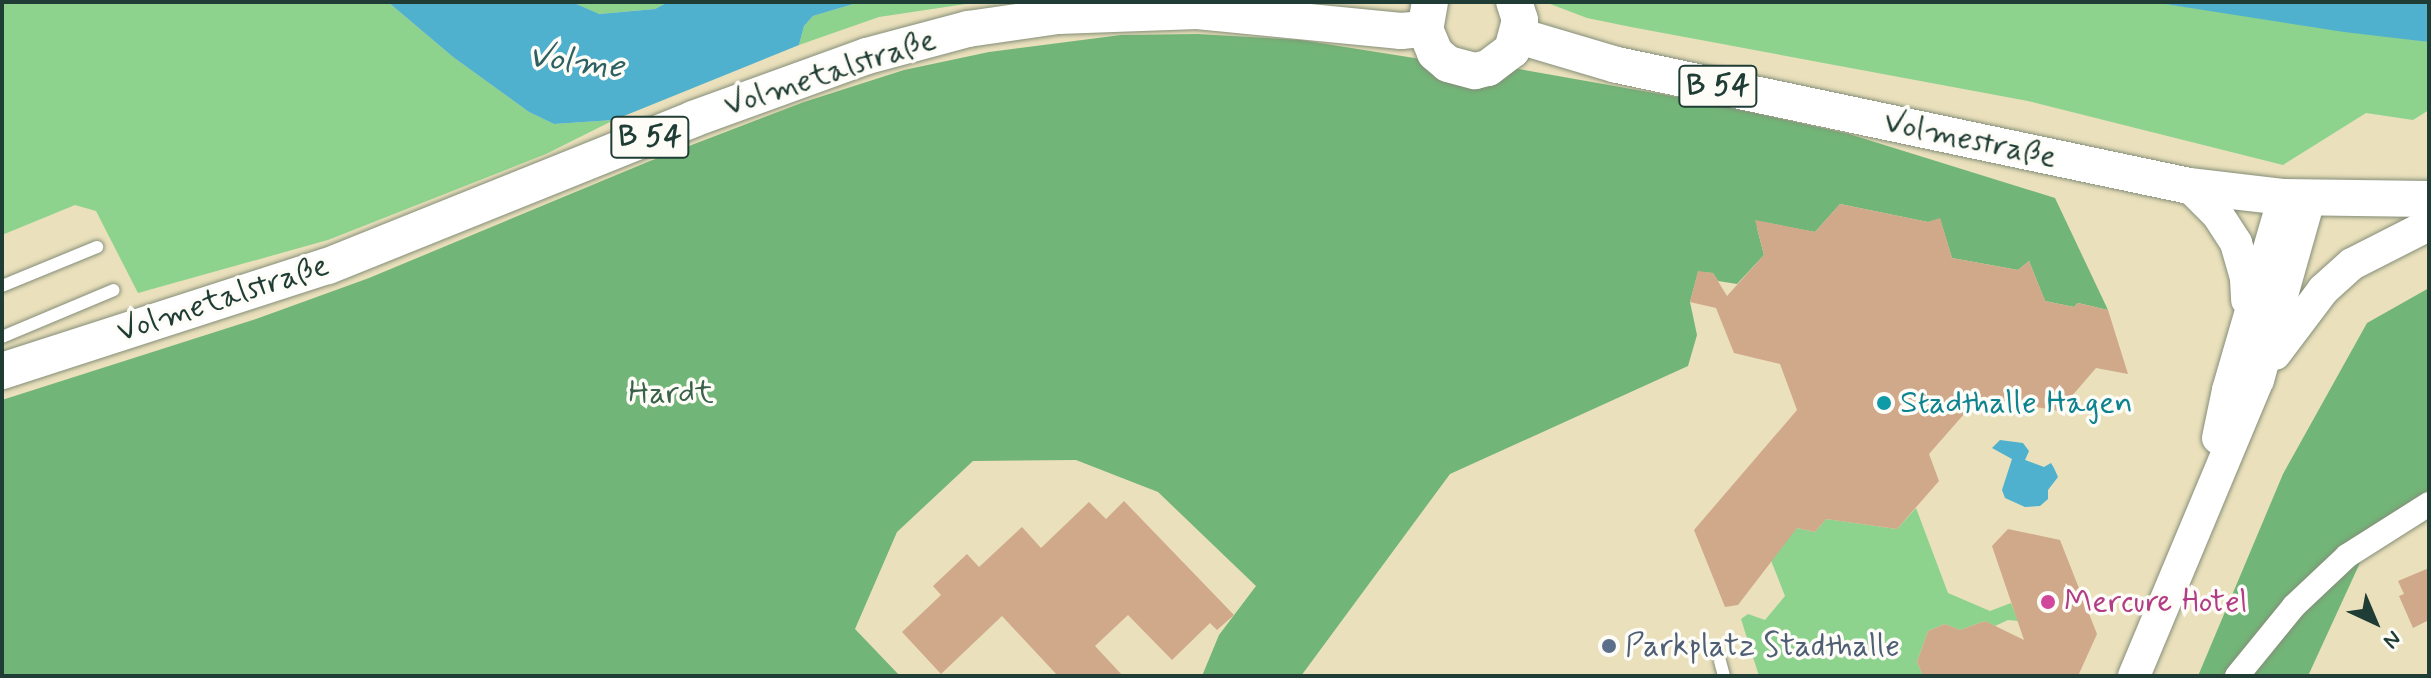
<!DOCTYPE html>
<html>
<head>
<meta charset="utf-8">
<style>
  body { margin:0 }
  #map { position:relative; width:2431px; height:678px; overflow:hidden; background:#eae0bc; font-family:Mynerve,sans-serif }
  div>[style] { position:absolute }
  .green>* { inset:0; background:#8dd38d }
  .forest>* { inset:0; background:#72b578 }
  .water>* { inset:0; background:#4fb1ce }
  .building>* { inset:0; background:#d0a98a }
  .roads { filter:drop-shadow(0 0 2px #848e78) drop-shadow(0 0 2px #848e78) }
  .service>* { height:12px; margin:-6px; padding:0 6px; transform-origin:6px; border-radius:6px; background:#fff }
  .minor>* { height:24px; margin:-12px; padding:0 12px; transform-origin:12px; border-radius:12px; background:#fff }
  .secondary>* { height:32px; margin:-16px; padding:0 16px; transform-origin:16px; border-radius:16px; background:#fff }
  .primary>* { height:36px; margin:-18px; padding:0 18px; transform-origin:18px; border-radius:18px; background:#fff }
  .bridges { filter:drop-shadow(0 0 2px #848e78) drop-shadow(0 0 2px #848e78) }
  .service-bridge>* { height:12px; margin:-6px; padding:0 6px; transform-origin:6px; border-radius:6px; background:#fff }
  .dots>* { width:22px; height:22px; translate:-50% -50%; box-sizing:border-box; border:4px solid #fdfcf7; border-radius:50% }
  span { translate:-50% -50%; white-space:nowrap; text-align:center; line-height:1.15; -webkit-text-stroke:7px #fdfcf7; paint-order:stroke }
  .shield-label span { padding:2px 6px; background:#fdfcf7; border:2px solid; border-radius:6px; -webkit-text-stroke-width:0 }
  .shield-label { font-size:30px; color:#1f3d34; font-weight:700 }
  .street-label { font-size:32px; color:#1f3d34 }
  .park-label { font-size:32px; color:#3a624a }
  .culture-label { font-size:32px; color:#0d838f }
  .left { translate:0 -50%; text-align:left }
  .hotel-label { font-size:32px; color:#b23c85 }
  .service-label { font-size:32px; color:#4e5e75 }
  .water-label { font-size:34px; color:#2d6062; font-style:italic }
  .frame { position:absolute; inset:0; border:4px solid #1f3d34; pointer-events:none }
  .north { position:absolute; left:2335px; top:582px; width:80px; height:80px; -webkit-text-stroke:6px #fdfcf7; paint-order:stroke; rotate:136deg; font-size:22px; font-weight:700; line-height:32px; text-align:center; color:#1f3d34 }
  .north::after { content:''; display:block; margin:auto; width:28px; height:36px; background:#1f3d34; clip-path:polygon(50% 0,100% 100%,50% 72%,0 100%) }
</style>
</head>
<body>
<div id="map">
  <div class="green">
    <div style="clip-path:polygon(2px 2px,388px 2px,453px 57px,529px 112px,554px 124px,614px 120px,546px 154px,328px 240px,138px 293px,96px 211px,75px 205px,2px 235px)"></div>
    <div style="clip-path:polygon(572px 2px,668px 2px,655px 9px,598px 14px)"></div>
    <div style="clip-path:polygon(860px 2px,979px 2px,879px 17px,799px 45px,804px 26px,813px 16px)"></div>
    <div style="clip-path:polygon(1545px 2px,2152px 2px,2429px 42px,2429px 110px,2413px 120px,2366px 113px,2283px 165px,2028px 101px,1631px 27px,1587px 18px)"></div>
    <div style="clip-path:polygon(1916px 508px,1948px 593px,1990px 611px,2011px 603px,2018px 621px,2008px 620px,1995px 626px,1985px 621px,1960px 630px,1945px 624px,1928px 631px,1917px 662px,1923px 676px,1759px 676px,1741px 619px,1748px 614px,1765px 620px,1785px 596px,1770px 558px,1797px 528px,1815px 532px,1826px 519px,1897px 529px)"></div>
  </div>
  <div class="forest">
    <div style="clip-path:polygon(1198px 34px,1301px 40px,1427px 60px,1513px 68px,1705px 102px,1849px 134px,2055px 198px,2108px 310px,2078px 303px,2074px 307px,2045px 301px,2029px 261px,2018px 270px,1952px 258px,1940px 219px,1928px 222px,1840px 204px,1815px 232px,1763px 222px,1757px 228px,1764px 255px,1737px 284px,1718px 281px,1713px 273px,1698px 272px,1690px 302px,1697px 335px,1688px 366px,1450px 474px,1301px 676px,1202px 676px,1219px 635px,1256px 586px,1158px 492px,1076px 460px,973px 461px,897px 532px,855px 629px,900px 676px,2px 676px,2px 400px,256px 319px,369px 278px,650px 161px,804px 102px,904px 70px,989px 52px,1121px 35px)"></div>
    <div style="clip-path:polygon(2429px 288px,2429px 490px,2395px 513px,2364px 554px,2308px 676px,2198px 676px,2283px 474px,2367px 323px)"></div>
  </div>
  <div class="water">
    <div style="clip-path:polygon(388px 2px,572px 2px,599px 14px,655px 9px,668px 2px,860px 2px,813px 16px,804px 26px,799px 45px,614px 120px,554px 124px,529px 112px,453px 57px)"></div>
    <div style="clip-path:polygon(2152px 2px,2429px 2px,2429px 42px,2344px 32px)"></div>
    <div style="clip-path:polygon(2000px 440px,2023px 443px,2029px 451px,2025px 460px,2044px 467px,2051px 463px,2054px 468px,2058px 477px,2048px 490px,2048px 499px,2040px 506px,2025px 507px,2005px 498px,2002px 490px,2012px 459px,1992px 448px)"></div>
  </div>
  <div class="building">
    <div style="clip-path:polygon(1840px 204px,1928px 222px,1940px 218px,1952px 258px,2018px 270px,2029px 261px,2045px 301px,2074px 307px,2078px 303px,2108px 310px,2128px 374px,2096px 368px,2059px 411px,1979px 397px,1929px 454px,1939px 481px,1897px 529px,1826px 519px,1815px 532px,1797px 528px,1738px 605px,1725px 607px,1694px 530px,1797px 410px,1780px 364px,1734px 353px,1716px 308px,1690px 302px,1698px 271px,1713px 273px,1727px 296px,1764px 255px,1755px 220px,1815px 232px)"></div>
    <div style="clip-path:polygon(1124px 501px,1234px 615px,1217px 630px,1210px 623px,1172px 660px,1128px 615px,1095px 646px,1123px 676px,1058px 676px,1002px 616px,941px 674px,902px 632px,941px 595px,933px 586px,967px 554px,979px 567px,1022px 527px,1041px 548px,1089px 502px,1106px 519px)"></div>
    <div style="clip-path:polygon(2008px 529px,2060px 540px,2097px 634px,2078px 676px,1923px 676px,1917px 662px,1928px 631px,1945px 624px,1960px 630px,1985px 621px,2024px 640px,1992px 546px)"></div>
    <div style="clip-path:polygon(2429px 568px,2429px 620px,2413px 628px,2399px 596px,2404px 594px,2398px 581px)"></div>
  </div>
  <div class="roads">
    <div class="service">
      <div style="left:2px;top:286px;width:103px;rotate:-22.3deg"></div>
      <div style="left:1720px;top:661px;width:16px;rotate:75deg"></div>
    </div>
    <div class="minor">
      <div style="left:2237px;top:676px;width:90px;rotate:-50.8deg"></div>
      <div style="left:2294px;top:606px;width:73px;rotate:-43.3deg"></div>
      <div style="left:2347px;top:556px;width:97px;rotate:-32.4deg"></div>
    </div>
    <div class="secondary">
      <div style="left:2189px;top:186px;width:41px;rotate:45deg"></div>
      <div style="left:2218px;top:215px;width:33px;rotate:57deg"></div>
      <div style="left:2236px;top:243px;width:37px;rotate:74deg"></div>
      <div style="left:2246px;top:279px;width:21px;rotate:87deg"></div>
      <div style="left:2275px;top:354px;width:80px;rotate:-53.1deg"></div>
      <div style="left:2323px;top:290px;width:39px;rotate:-42deg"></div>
      <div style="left:2352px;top:264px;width:86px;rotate:-26.9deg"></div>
      <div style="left:2218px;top:438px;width:49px;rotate:-78.2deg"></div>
      <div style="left:2228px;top:390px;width:201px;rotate:-73.8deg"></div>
      <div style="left:2134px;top:676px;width:321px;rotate:-67.3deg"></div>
      <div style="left:2258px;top:380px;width:191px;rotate:-74.2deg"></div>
    </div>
    <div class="primary">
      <div style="left:1430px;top:2px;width:27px;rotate:100deg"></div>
      <div style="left:1425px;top:29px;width:26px;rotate:67deg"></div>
      <div style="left:1435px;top:53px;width:17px;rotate:40deg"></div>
      <div style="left:1448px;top:64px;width:28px;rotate:15deg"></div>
      <div style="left:1475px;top:71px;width:13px;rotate:-13deg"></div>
      <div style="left:1488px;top:68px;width:30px;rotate:-37deg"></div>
      <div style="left:1512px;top:50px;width:31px;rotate:-75deg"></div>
      <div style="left:1520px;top:20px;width:19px;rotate:-108deg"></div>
      <div style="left:1519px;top:36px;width:102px;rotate:16.5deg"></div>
      <div style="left:1617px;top:65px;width:585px;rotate:11.94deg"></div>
      <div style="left:2189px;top:186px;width:96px;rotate:6.6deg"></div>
      <div style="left:2284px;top:197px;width:145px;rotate:0.8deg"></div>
      <div style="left:2px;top:371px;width:342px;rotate:-17.9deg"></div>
      <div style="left:328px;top:266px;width:393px;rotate:-21.9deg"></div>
      <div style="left:693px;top:119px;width:185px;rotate:-19.9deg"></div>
      <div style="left:867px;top:56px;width:105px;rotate:-15deg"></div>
      <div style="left:968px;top:29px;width:91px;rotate:-8.2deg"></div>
      <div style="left:1058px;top:16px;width:139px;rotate:-2.1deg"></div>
      <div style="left:1197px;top:11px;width:205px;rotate:5.6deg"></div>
      <div style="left:1401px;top:31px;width:24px;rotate:-5deg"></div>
    </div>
  </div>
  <div class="bridges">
    <div class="service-bridge">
      <div style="left:2px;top:337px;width:121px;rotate:-22.8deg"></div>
    </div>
  </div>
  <div class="dots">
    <div style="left:1884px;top:403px;background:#0f9aa8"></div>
    <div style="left:2048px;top:602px;background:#d1479c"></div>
    <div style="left:1609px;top:646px;background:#5c6f8a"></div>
  </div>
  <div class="shield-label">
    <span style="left:1718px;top:86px">B 54</span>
    <span style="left:650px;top:137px">B 54</span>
  </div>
  <div class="street-label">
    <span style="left:830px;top:73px;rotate:-18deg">Volmetalstraße</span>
    <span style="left:1970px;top:140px;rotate:12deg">Volmestraße</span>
    <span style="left:223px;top:299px;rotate:-18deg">Volmetalstraße</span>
  </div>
  <div class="park-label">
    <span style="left:671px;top:393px">Hardt</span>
  </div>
  <div class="culture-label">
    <span class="left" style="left:1900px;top:403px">Stadthalle Hagen</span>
  </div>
  <div class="hotel-label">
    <span class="left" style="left:2064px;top:602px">Mercure Hotel</span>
  </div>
  <div class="service-label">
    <span class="left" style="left:1625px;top:646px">Parkplatz Stadthalle</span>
  </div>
  <div class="water-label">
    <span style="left:576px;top:62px;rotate:7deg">Volme</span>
  </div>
  <div class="frame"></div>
  <div class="north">N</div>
</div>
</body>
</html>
